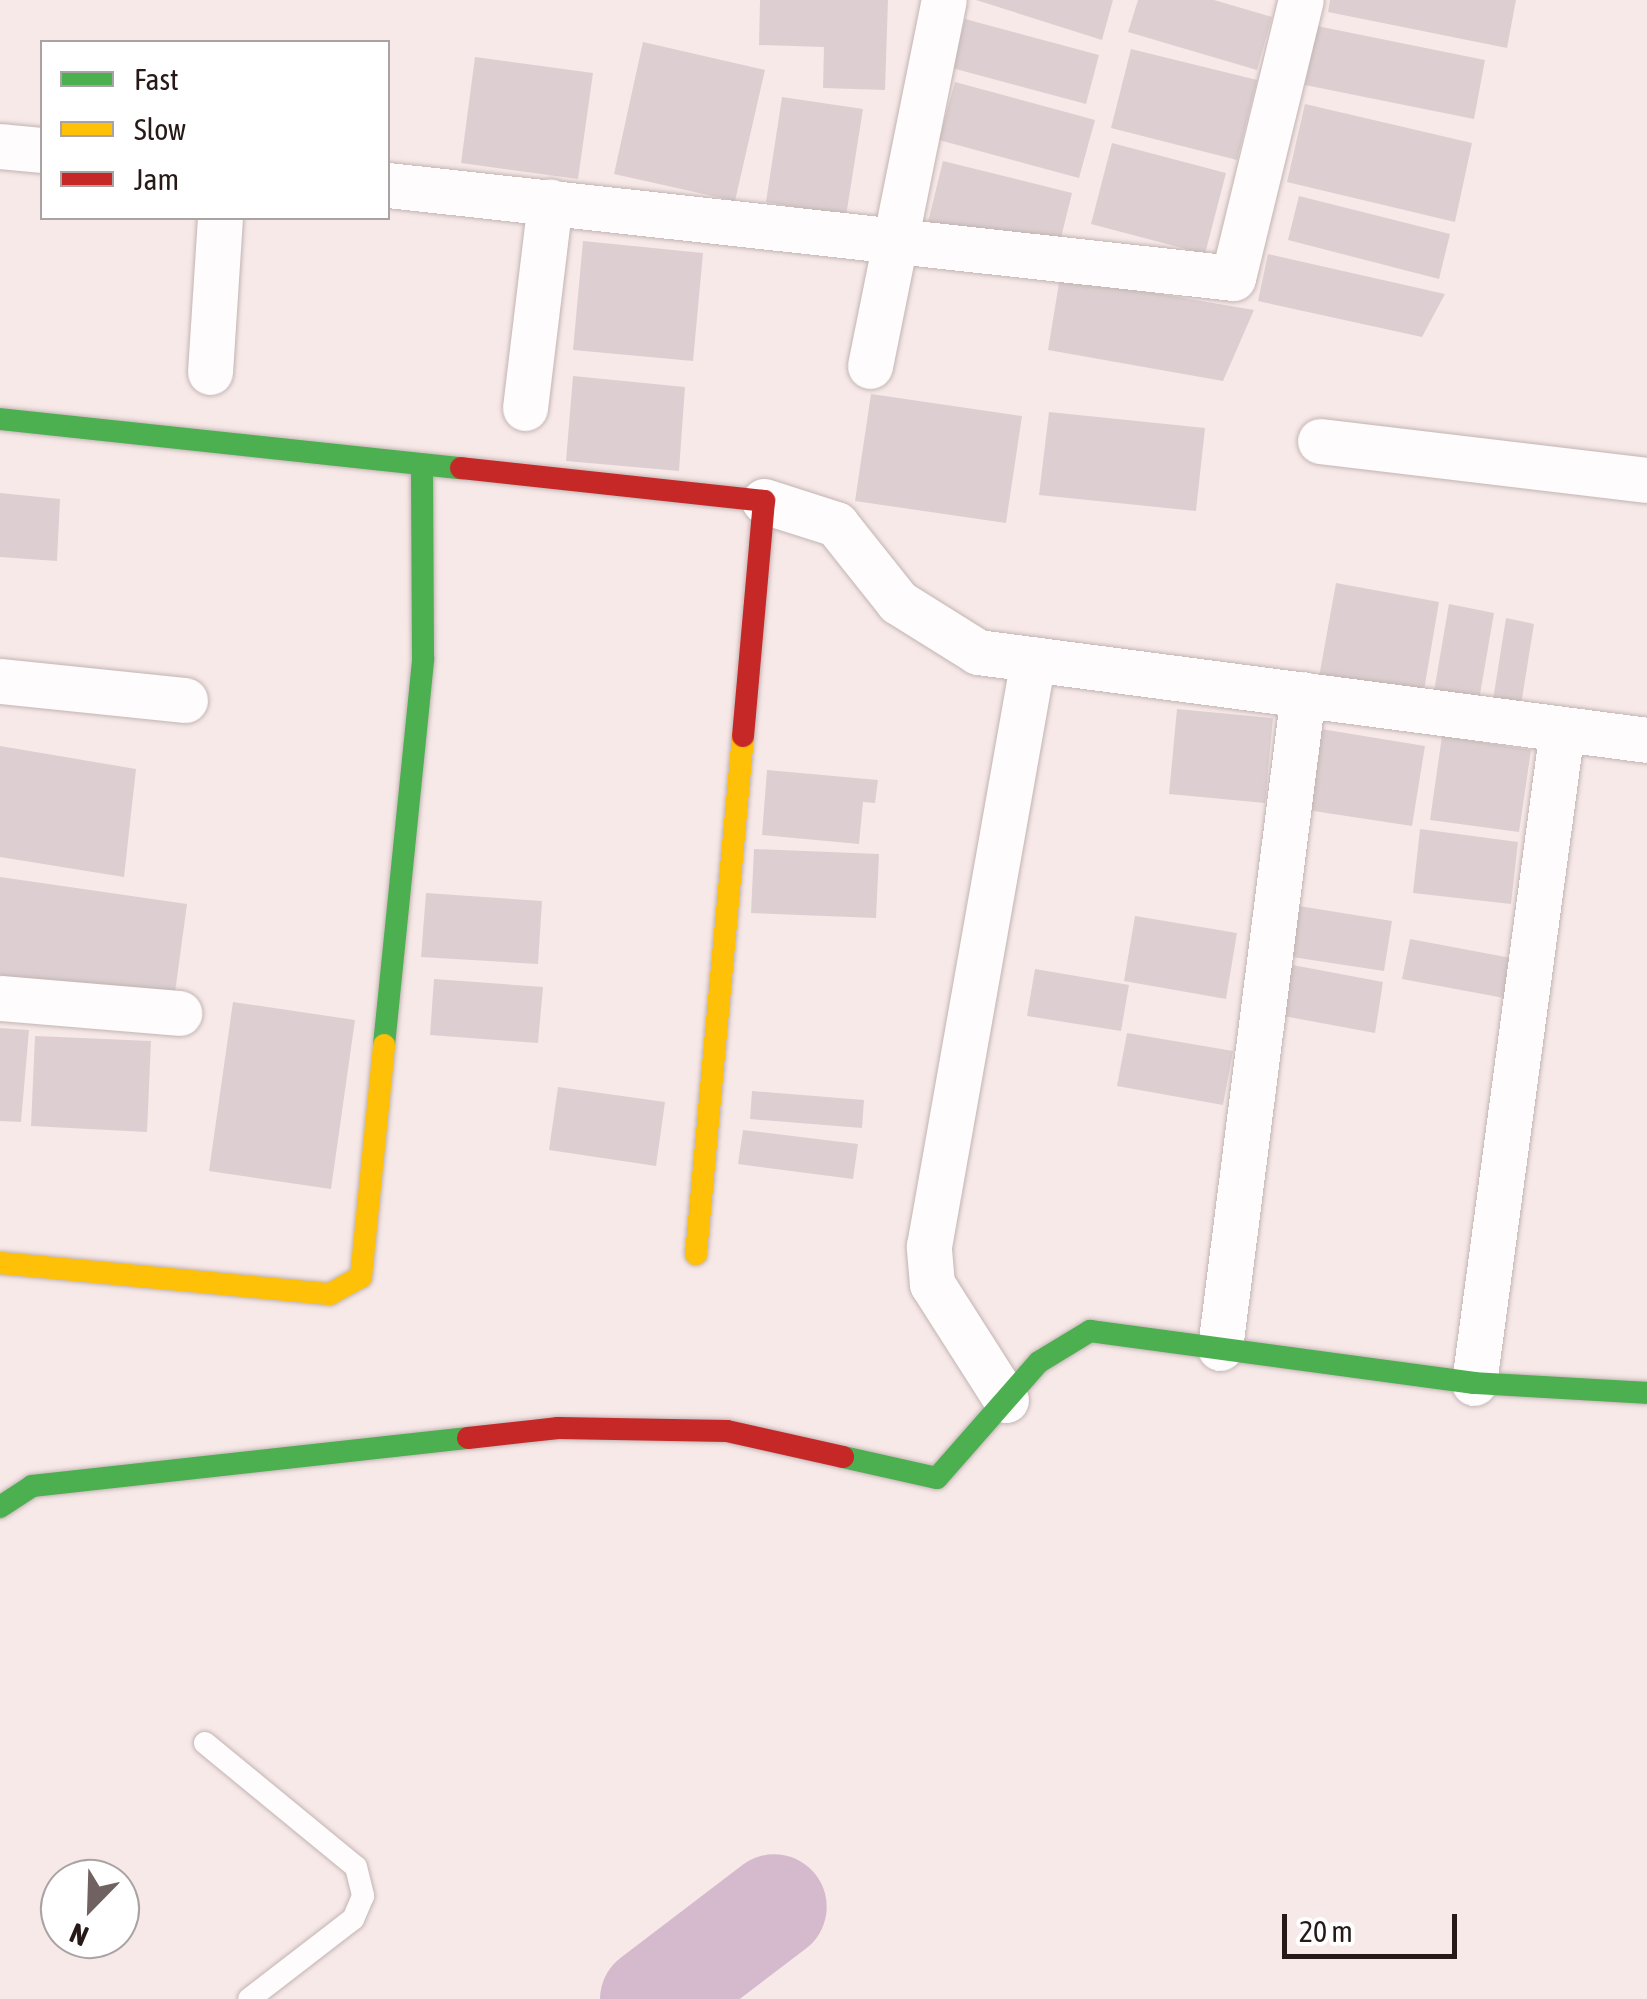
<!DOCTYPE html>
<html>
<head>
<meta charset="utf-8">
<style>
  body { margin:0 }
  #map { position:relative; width:1647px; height:1999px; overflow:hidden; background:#f7e9e8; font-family:"Asap Condensed",sans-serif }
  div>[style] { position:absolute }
  .river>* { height:105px; margin:-52.5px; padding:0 52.5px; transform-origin:52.5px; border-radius:52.5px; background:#d5bacd }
  .building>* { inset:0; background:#ddcfd1 }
  .roads { filter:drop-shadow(0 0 2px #c2b4b3) drop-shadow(0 0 2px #c2b4b3) }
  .lane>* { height:22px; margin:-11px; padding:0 11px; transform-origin:11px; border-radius:11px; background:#fefcfc }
  .street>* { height:45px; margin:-22.5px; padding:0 22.5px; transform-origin:22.5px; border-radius:22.5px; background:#fefcfc }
  .fast>* { height:22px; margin:-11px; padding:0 11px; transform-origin:11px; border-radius:11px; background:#4caf50 }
  .slow>* { height:22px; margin:-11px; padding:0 11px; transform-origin:11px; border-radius:11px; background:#ffc107 }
  .jam>* { height:22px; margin:-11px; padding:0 11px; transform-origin:11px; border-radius:11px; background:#c62828 }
  span { translate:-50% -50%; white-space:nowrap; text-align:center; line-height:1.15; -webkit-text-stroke:8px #fff; paint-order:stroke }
  .legend { position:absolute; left:40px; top:40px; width:350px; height:180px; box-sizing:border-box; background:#fff; border:2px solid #a9a3a3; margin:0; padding:12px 18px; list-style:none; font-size:30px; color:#271918 }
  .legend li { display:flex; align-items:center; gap:20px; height:50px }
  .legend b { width:50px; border:2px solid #a9a3a3 }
  .north { position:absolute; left:40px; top:1859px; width:100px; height:100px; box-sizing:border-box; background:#fff; border:2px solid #a9a3a3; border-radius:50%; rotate:203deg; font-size:28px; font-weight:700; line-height:40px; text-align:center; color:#271918 }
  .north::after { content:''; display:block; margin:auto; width:35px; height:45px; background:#706261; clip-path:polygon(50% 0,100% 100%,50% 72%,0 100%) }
  .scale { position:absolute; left:1282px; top:1914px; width:175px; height:45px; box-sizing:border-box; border:5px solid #271918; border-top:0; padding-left:12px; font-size:30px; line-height:35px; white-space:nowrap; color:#271918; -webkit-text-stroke:8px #fff; paint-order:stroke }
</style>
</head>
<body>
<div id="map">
  <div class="river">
    <div style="left:652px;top:1999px;width:153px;rotate:-37.3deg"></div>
  </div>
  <div class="building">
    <div style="clip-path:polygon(760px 0,888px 0,885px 90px,823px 88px,824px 47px,759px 45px)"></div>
    <div style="clip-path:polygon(976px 0,1113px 0,1102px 40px)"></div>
    <div style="clip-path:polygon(1138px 0,1214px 0,1272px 17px,1257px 70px,1128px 32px)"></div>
    <div style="clip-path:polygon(1330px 0,1516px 0,1507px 48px,1328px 12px)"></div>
    <div style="clip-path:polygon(965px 19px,1099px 55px,1086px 104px,952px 68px)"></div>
    <div style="clip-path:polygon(1317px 26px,1485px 60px,1474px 119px,1305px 85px)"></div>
    <div style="clip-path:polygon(643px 42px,765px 70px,735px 201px,614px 174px)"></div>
    <div style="clip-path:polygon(1131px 49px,1257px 80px,1237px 160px,1111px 128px)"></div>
    <div style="clip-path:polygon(475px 57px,593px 73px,578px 179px,461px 163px)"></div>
    <div style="clip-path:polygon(955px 82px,1095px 120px,1079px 178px,939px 140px)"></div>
    <div style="clip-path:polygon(782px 97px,863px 109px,846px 216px,766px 202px)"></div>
    <div style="clip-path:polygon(1305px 104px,1472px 143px,1455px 222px,1287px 182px)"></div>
    <div style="clip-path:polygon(1112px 143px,1226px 173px,1205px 254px,1091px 224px)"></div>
    <div style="clip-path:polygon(943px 161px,1072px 193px,1057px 254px,928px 222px)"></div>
    <div style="clip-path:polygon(1299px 196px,1450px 234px,1439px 279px,1288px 240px)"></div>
    <div style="clip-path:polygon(583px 241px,703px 253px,693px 361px,573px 350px)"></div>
    <div style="clip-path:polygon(1268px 254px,1445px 294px,1422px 337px,1258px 301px)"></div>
    <div style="clip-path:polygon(1060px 277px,1254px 310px,1223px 381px,1048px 350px)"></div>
    <div style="clip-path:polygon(573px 376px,685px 387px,679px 471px,566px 461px)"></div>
    <div style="clip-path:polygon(871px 394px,1022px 416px,1006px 523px,855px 501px)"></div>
    <div style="clip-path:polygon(1049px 412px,1205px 428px,1196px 511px,1039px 495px)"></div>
    <div style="clip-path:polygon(0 493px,60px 499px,57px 561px,0 557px)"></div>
    <div style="clip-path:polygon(1336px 583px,1439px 602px,1423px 696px,1319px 677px)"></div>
    <div style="clip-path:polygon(1449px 604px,1494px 613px,1478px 706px,1433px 697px)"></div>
    <div style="clip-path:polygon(1506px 618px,1534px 624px,1521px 705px,1493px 700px)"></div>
    <div style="clip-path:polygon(1177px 709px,1273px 718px,1265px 803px,1169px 794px)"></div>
    <div style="clip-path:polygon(1321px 729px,1425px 746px,1412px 826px,1307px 810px)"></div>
    <div style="clip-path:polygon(1442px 736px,1531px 750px,1519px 832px,1430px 820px)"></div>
    <div style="clip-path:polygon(0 746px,136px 769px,124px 877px,0 857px)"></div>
    <div style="clip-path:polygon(767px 770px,878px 780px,875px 803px,863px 802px,859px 844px,762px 835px)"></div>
    <div style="clip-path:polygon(1420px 829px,1518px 842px,1511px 904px,1413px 893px)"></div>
    <div style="clip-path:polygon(754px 849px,879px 854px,876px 918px,751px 913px)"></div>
    <div style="clip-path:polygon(0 877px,187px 904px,174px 1000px,0 987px)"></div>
    <div style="clip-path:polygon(426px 893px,542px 901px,538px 964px,421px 957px)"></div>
    <div style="clip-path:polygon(1299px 906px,1392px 921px,1384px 971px,1292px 957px)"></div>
    <div style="clip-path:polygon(1135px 916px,1237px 933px,1226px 999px,1124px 981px)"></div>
    <div style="clip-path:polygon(1410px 939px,1511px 958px,1504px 998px,1402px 979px)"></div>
    <div style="clip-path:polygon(1287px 964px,1383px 982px,1375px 1033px,1278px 1015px)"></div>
    <div style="clip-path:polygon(1035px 969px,1129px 985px,1121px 1031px,1027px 1016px)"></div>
    <div style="clip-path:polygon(434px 979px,543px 987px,538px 1043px,430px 1035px)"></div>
    <div style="clip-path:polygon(233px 1002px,355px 1020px,331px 1189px,209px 1171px)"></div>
    <div style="clip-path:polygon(0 1028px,29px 1030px,21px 1122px,0 1121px)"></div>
    <div style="clip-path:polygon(1127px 1033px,1233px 1051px,1223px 1105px,1117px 1086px)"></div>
    <div style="clip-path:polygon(35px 1036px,151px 1041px,147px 1132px,31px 1126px)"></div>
    <div style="clip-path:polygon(558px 1087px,665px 1102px,656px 1166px,549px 1150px)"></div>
    <div style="clip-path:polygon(752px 1091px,864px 1100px,862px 1128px,750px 1119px)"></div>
    <div style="clip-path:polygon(743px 1130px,858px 1144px,853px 1179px,738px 1164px)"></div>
  </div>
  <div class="roads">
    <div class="lane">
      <div style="left:205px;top:1743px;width:195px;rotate:39.4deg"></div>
      <div style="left:356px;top:1867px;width:30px;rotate:76deg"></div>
      <div style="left:363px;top:1896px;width:25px;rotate:113deg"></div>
      <div style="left:353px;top:1919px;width:131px;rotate:142.4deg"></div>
    </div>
    <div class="street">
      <div style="left:0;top:146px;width:42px;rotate:5.4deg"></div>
      <div style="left:388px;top:185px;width:850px;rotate:6.28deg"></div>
      <div style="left:1233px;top:278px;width:286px;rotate:-76.3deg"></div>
      <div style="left:870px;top:366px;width:373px;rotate:-78.6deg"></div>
      <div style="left:210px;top:372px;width:154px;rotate:-86.3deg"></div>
      <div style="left:525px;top:408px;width:208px;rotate:-83.1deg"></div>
      <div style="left:1320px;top:441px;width:329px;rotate:6.8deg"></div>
      <div style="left:764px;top:501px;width:76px;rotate:17.7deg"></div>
      <div style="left:836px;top:524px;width:100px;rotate:51.5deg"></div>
      <div style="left:898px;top:602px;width:94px;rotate:32deg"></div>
      <div style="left:978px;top:652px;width:675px;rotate:7.49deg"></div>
      <div style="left:0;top:681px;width:186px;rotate:5.9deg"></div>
      <div style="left:0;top:998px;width:180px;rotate:4.8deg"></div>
      <div style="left:1220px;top:1348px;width:659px;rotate:-82.77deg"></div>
      <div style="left:1474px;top:1383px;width:660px;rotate:-82.34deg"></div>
      <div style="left:1006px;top:1400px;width:138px;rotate:-122.5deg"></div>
      <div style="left:932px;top:1284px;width:38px;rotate:-95deg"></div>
      <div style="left:929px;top:1246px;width:596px;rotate:-79.95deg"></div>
    </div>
    <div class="fast">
      <div style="left:0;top:419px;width:464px;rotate:6.1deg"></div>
      <div style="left:384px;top:1045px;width:389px;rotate:-84.2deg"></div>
      <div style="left:423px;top:658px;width:191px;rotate:-90.3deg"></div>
      <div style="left:843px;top:1457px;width:96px;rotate:12.6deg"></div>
      <div style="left:937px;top:1478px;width:154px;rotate:-48.7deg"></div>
      <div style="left:1039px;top:1362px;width:60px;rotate:-31.3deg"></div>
      <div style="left:1090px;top:1331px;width:388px;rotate:7.7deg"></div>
      <div style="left:1474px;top:1383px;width:173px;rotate:3.3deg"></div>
      <div style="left:0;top:1507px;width:38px;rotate:-33deg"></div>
      <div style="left:32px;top:1486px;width:439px;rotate:-6.3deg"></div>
    </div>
    <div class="slow">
      <div style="left:696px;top:1254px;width:520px;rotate:-84.82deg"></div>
      <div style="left:0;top:1263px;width:331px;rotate:5.4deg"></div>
      <div style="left:330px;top:1294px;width:35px;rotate:-29deg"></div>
      <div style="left:361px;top:1277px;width:233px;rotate:-84.3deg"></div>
    </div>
    <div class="jam">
      <div style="left:461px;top:468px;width:305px;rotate:6.2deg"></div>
      <div style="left:764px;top:501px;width:236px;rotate:95.1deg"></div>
      <div style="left:468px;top:1438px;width:91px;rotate:-6.3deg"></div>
      <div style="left:558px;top:1428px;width:169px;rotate:1deg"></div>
      <div style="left:727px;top:1431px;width:119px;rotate:12.6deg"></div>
    </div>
  </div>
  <ul class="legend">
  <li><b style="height:12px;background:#4caf50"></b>Fast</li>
  <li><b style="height:12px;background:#ffc107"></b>Slow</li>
  <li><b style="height:12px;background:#c62828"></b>Jam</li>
  </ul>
  <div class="north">N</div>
  <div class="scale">20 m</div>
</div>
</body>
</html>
